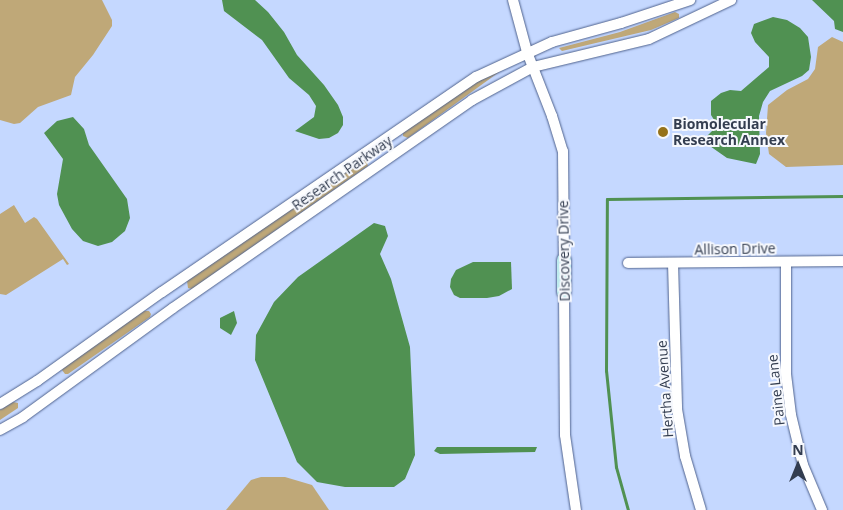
<!DOCTYPE html>
<html>
<head>
<meta charset="utf-8">
<style>
  body { margin:0 }
  #map { position:relative; width:843px; height:510px; overflow:hidden; background:#c5d8ff; font-family:"Open Sans",sans-serif }
  div>[style] { position:absolute }
  .green>* { inset:0; background:#bfa878 }
  .water>* { inset:0; background:#509152 }
  .stream>* { height:3px; margin:-1.5px; padding:0 1.5px; transform-origin:1.5px; border-radius:1.5px; background:#509152 }
  .roads { filter:drop-shadow(0 0 1px #50638e) drop-shadow(0 0 1px #50638e) }
  .street>* { height:10px; margin:-5px; padding:0 5px; transform-origin:5px; border-radius:5px; background:#fff }
  .secondary>* { height:14px; margin:-7px; padding:0 7px; transform-origin:7px; border-radius:7px; background:#beebee }
  .dots>* { width:14px; height:14px; translate:-50% -50%; box-sizing:border-box; border:2px solid #f6f8fd; border-radius:50% }
  span { translate:-50% -50%; white-space:nowrap; text-align:center; line-height:1.15; -webkit-text-stroke:4px #f6f8fd; paint-order:stroke }
  .poi-label { font-size:14px; color:#333d50; font-weight:700 }
  .left { translate:0 -50%; text-align:left }
  .street-label { font-size:14px; color:#333d50 }
  .north { position:absolute; left:773px; top:440px; width:50px; height:50px; -webkit-text-stroke:4px #f6f8fd; paint-order:stroke; rotate:0deg; font-size:14px; font-weight:700; line-height:20px; text-align:center; color:#333d50 }
  .north::after { content:''; display:block; margin:auto; width:18px; height:22px; background:#333d50; clip-path:polygon(50% 0,100% 100%,50% 72%,0 100%) }
</style>
</head>
<body>
<div id="map">
  <div class="green">
    <div style="clip-path:polygon(0 0,102px 0,112px 20px,112px 26px,93px 55px,75px 77px,71px 95px,38px 107px,20px 123px,14px 124px,0 120px)"></div>
    <div style="clip-path:polygon(675px 12px,679px 14px,679px 18px,651px 30px,562px 51px,559px 48px,620px 32px)"></div>
    <div style="clip-path:polygon(832px 37px,843px 42px,843px 165px,786px 167px,769px 154px,766px 133px,768px 105px,787px 90px,808px 79px,815px 69px,818px 47px)"></div>
    <div style="clip-path:polygon(502px 70px,408px 138px,403px 136px,403px 131px,482px 77px)"></div>
    <div style="clip-path:polygon(362px 159px,366px 159px,368px 166px,192px 289px,188px 288px,187px 281px)"></div>
    <div style="clip-path:polygon(14px 205px,25px 223px,34px 217px,37px 219px,69px 264px,67px 265px,63px 259px,6px 295px,0 294px,0 214px)"></div>
    <div style="clip-path:polygon(144px 311px,149px 311px,151px 314px,150px 317px,68px 374px,65px 374px,62px 370px,64px 366px)"></div>
    <div style="clip-path:polygon(13px 402px,18px 403px,18px 408px,0 420px,0 410px)"></div>
    <div style="clip-path:polygon(261px 477px,285px 477px,312px 485px,329px 510px,226px 510px,251px 480px)"></div>
  </div>
  <div class="water">
    <div style="clip-path:polygon(222px 0,255px 0,268px 12px,284px 32px,297px 55px,324px 85px,338px 105px,343px 117px,343px 125px,338px 133px,329px 138px,319px 139px,295px 131px,314px 117px,316px 106px,309px 95px,289px 78px,262px 40px,224px 11px)"></div>
    <div style="clip-path:polygon(812px 0,843px 0,843px 32px,835px 29px,834px 21px)"></div>
    <div style="clip-path:polygon(773px 17px,787px 20px,800px 28px,808px 37px,811px 57px,809px 70px,802px 76px,770px 91px,763px 102px,759px 116px,760px 154px,756px 164px,727px 158px,707px 144px,707px 136px,714px 129px,716px 123px,711px 115px,711px 101px,721px 93px,730px 90px,741px 91px,769px 67px,769px 57px,755px 42px,751px 33px,754px 24px)"></div>
    <div style="clip-path:polygon(73px 117px,84px 129px,89px 145px,127px 199px,130px 218px,125px 231px,112px 242px,98px 246px,83px 241px,72px 229px,59px 205px,57px 194px,63px 159px,44px 133px,57px 121px)"></div>
    <div style="clip-path:polygon(374px 223px,385px 226px,388px 236px,380px 254px,391px 279px,410px 347px,415px 455px,405px 479px,394px 487px,345px 487px,317px 482px,297px 462px,255px 360px,256px 335px,274px 302px,298px 277px)"></div>
    <div style="clip-path:polygon(473px 262px,511px 262px,512px 289px,499px 296px,487px 298px,460px 298px,454px 295px,450px 287px,451px 279px,456px 270px)"></div>
    <div style="clip-path:polygon(234px 311px,237px 323px,231px 335px,220px 328px,220px 318px)"></div>
    <div style="clip-path:polygon(437px 447px,537px 447px,535px 452px,440px 454px,434px 451px)"></div>
  </div>
  <div class="stream">
    <div style="left:628px;top:510px;width:45px;rotate:-105.6deg"></div>
    <div style="left:616px;top:467px;width:97px;rotate:-95.9deg"></div>
    <div style="left:606px;top:371px;width:172px;rotate:-89.7deg"></div>
    <div style="left:607px;top:199px;width:236px;rotate:-0.7deg"></div>
  </div>
  <div class="roads">
    <div class="street">
      <div style="left:513px;top:0;width:54px;rotate:74.9deg"></div>
      <div style="left:527px;top:52px;width:69px;rotate:68.7deg"></div>
      <div style="left:552px;top:116px;width:37px;rotate:73deg"></div>
      <div style="left:563px;top:151px;width:109px;rotate:89.5deg"></div>
      <div style="left:786px;top:262px;width:112px;rotate:90deg"></div>
      <div style="left:786px;top:374px;width:41px;rotate:83deg"></div>
      <div style="left:791px;top:415px;width:51px;rotate:76.5deg"></div>
      <div style="left:803px;top:465px;width:49px;rotate:67.1deg"></div>
      <div style="left:628px;top:263px;width:215px;rotate:-0.5deg"></div>
      <div style="left:673px;top:263px;width:146px;rotate:88.4deg"></div>
      <div style="left:677px;top:409px;width:48px;rotate:80.3deg"></div>
      <div style="left:685px;top:456px;width:56px;rotate:73.5deg"></div>
      <div style="left:564px;top:292px;width:143px;rotate:89.6deg"></div>
      <div style="left:565px;top:435px;width:76px;rotate:81.7deg"></div>
      <div style="left:0;top:404px;width:44px;rotate:-31.9deg"></div>
      <div style="left:37px;top:381px;width:153px;rotate:-35.5deg"></div>
      <div style="left:162px;top:292px;width:381px;rotate:-34.4deg"></div>
      <div style="left:476px;top:77px;width:84px;rotate:-24.7deg"></div>
      <div style="left:552px;top:42px;width:72px;rotate:-15.4deg"></div>
      <div style="left:621px;top:23px;width:73px;rotate:-18.4deg"></div>
      <div style="left:0;top:430px;width:26px;rotate:-29deg"></div>
      <div style="left:23px;top:417px;width:185px;rotate:-36deg"></div>
      <div style="left:173px;top:308px;width:364px;rotate:-34.8deg"></div>
      <div style="left:472px;top:100px;width:69px;rotate:-28.4deg"></div>
      <div style="left:533px;top:67px;width:119px;rotate:-13.6deg"></div>
      <div style="left:649px;top:39px;width:91px;rotate:-25.4deg"></div>
    </div>
    <div class="secondary">
      <div style="left:564px;top:260px;width:32px;rotate:90deg"></div>
    </div>
  </div>
  <div class="dots">
    <div style="left:663px;top:132px;background:#95721a"></div>
  </div>
  <div class="poi-label">
    <span class="left" style="left:673px;top:132px">Biomolecular<br>Research Annex</span>
  </div>
  <div class="street-label">
    <span style="left:342px;top:173px;rotate:-35deg">Research Parkway</span>
    <span style="left:735px;top:249px;rotate:-1deg">Allison Drive</span>
    <span style="left:564px;top:251px;rotate:-91deg">Discovery Drive</span>
    <span style="left:665px;top:389px;rotate:-94deg">Hertha Avenue</span>
    <span style="left:776px;top:390px;rotate:-96deg">Paine Lane</span>
  </div>
  <div class="north">N</div>
</div>
</body>
</html>
